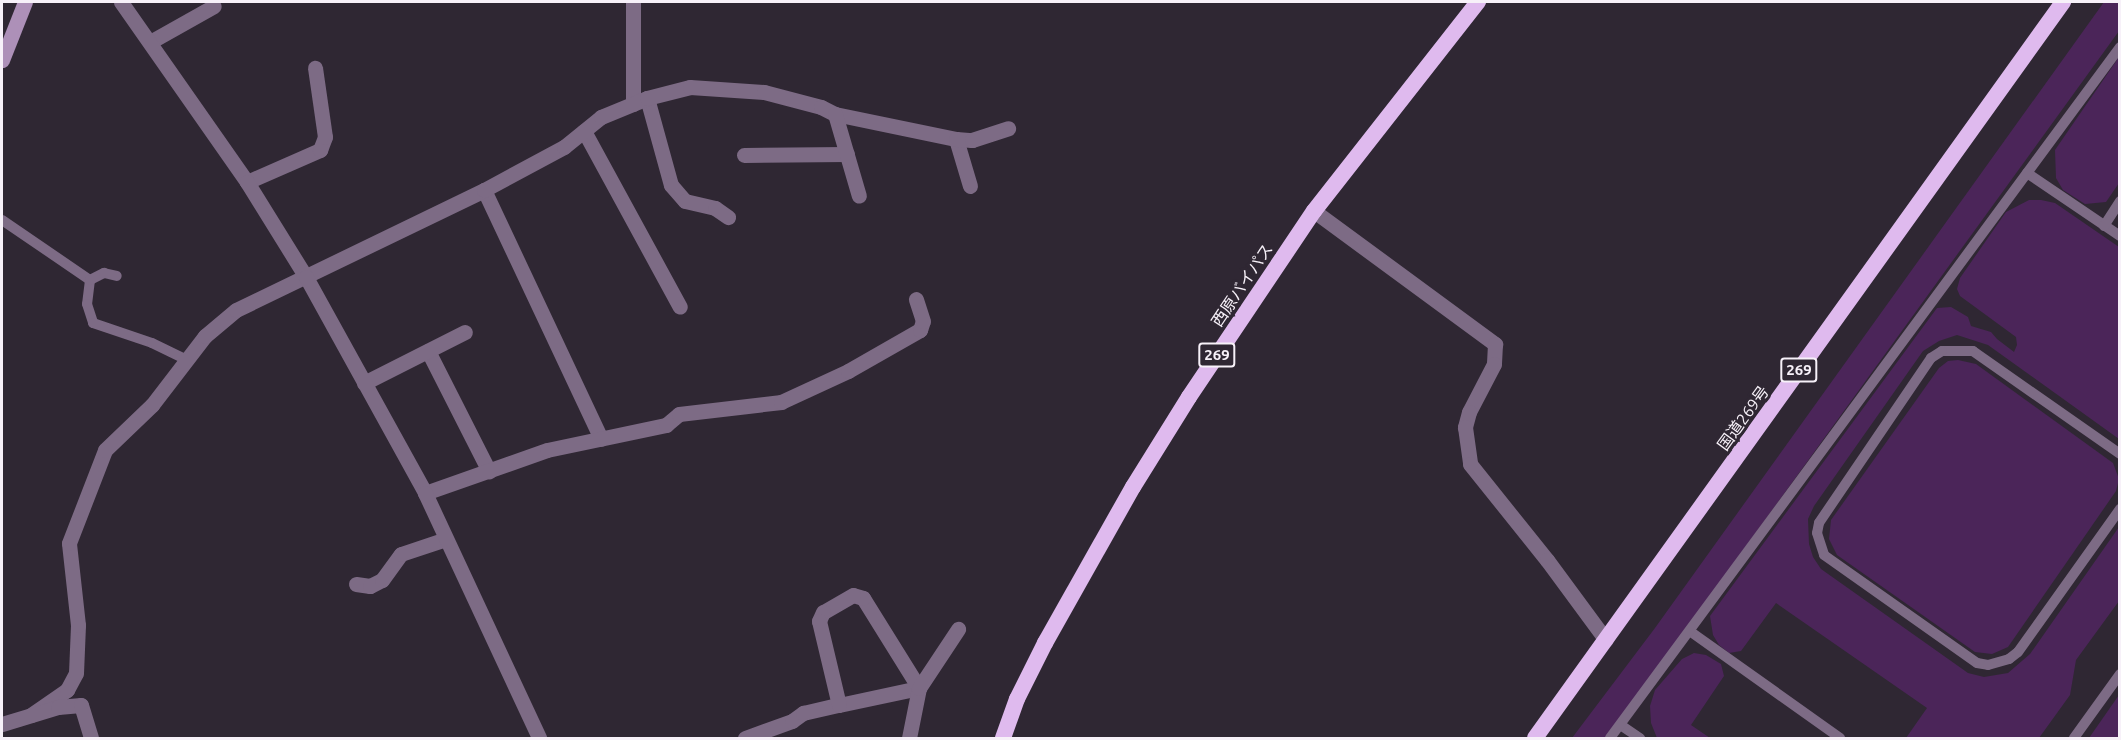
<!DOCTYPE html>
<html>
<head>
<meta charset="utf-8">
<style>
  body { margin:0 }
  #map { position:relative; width:2121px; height:740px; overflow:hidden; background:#2f2733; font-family:Ubuntu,"Noto Sans JP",sans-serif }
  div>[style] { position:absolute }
  .green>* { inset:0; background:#4b2559 }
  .service>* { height:10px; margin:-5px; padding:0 5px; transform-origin:5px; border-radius:5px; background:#7d6b85 }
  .minor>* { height:15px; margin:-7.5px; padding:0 7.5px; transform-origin:7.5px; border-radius:7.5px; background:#7d6b85 }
  .tertiary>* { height:15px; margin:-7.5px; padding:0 7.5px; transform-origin:7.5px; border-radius:7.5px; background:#7d6b85 }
  .secondary>* { height:15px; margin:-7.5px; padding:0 7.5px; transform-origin:7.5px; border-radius:7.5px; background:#ad90b8 }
  .trunk>* { height:16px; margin:-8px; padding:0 8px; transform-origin:8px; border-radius:8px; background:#dfbaee }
  span { translate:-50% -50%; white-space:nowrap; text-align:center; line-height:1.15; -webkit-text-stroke:6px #2f2733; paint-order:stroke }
  .shield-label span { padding:2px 4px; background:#2f2733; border:2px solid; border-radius:4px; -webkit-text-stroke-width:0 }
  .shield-label { font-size:15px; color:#f7f1f9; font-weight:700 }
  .street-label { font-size:16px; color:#f7f1f9 }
  .frame { position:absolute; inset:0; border:3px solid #f7f1f9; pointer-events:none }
</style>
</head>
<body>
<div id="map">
  <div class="green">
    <div style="clip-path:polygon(2104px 2px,2119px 2px,2119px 31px,1610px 734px,1605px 738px,1572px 738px,1655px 628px)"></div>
    <div style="clip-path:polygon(2119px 57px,2119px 183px,2106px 202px,2085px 204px,2063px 190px,2056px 178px,2055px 150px)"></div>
    <div style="clip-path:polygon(2029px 200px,2041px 200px,2055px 203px,2119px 247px,2119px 439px,1988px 345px,1957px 335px,1939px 341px,1923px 351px,1814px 506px,1808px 519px,1809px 544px,1813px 557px,1821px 569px,1968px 673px,1984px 677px,2008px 673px,2030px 654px,2119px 527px,2119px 601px,2076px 660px,2070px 695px,2039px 738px,1906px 738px,1927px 708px,1776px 603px,1741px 651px,1729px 653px,1719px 645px,1713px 635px,1710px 616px,1937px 308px,1951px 307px,1968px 317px,1971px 326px,1991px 332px,1997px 339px,2014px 352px,2017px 345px,2016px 337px,1960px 296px,1957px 289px,1960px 278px,2006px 212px)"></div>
    <div style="clip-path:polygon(1958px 360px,1976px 364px,2113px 463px,2119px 479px,2116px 491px,2008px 647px,1992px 654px,1975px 652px,1837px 555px,1829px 539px,1831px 520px,1939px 368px,1948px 361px)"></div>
    <div style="clip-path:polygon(1694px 653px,1706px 655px,1721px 664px,1724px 676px,1691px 725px,1710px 738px,1657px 738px,1651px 723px,1650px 706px,1655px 690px,1682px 659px)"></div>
    <div style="clip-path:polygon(2119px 695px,2119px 738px,2089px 738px)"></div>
  </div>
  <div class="service">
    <div style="left:2027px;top:173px;width:112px;rotate:34.1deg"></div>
    <div style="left:2px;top:220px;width:107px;rotate:34.3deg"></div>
    <div style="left:90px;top:280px;width:24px;rotate:97deg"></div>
    <div style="left:87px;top:304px;width:20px;rotate:72deg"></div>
    <div style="left:93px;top:323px;width:62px;rotate:18.7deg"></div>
    <div style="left:152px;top:343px;width:39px;rotate:26deg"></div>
    <div style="left:2104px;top:226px;width:30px;rotate:-57deg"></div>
    <div style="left:90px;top:280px;width:16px;rotate:-27deg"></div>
    <div style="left:104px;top:273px;width:13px;rotate:13deg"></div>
    <div style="left:2120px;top:454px;width:179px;rotate:-145deg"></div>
    <div style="left:1973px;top:351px;width:31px;rotate:180deg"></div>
    <div style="left:1942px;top:351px;width:13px;rotate:148deg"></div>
    <div style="left:1931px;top:358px;width:199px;rotate:124.2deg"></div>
    <div style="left:1819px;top:523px;width:10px;rotate:101deg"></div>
    <div style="left:1817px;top:533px;width:23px;rotate:72deg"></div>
    <div style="left:1824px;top:555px;width:187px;rotate:35.2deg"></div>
    <div style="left:1977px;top:663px;width:11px;rotate:10deg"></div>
    <div style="left:1988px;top:665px;width:22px;rotate:-16deg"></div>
    <div style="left:2009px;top:659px;width:11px;rotate:-38deg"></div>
    <div style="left:2018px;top:652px;width:176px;rotate:-54.5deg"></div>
    <div style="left:1691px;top:632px;width:183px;rotate:35.4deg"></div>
    <div style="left:1622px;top:726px;width:22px;rotate:34deg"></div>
    <div style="left:1610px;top:738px;width:859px;rotate:-53.57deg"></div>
    <div style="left:2074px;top:738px;width:79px;rotate:-54.3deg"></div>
  </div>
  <div class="minor">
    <div style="left:633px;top:2px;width:102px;rotate:90deg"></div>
    <div style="left:150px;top:42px;width:73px;rotate:-29.4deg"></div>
    <div style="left:647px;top:98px;width:90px;rotate:74.6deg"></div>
    <div style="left:671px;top:185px;width:21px;rotate:49deg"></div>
    <div style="left:685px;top:201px;width:31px;rotate:13deg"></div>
    <div style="left:715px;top:208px;width:16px;rotate:35deg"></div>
    <div style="left:835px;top:114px;width:124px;rotate:11.7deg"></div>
    <div style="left:956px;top:139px;width:49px;rotate:73.4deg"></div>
    <div style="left:584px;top:131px;width:200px;rotate:61.4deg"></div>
    <div style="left:956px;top:139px;width:16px;rotate:4deg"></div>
    <div style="left:972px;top:140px;width:38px;rotate:-18deg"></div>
    <div style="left:744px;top:155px;width:103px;rotate:-0.6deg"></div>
    <div style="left:247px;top:182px;width:80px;rotate:-23.7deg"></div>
    <div style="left:320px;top:150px;width:14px;rotate:-69deg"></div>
    <div style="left:325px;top:137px;width:70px;rotate:-98.2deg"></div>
    <div style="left:484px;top:190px;width:275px;rotate:64.8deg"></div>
    <div style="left:1314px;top:211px;width:225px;rotate:36.3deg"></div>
    <div style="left:1495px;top:344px;width:20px;rotate:93deg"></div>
    <div style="left:1494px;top:364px;width:54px;rotate:117.5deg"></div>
    <div style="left:1469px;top:412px;width:16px;rotate:105deg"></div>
    <div style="left:1465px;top:427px;width:37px;rotate:82deg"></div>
    <div style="left:1470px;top:464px;width:123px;rotate:51.3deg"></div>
    <div style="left:1547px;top:560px;width:99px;rotate:53.6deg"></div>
    <div style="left:428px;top:351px;width:135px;rotate:63.1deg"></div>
    <div style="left:364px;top:383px;width:113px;rotate:-26.8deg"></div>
    <div style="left:425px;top:493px;width:129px;rotate:-19.4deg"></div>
    <div style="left:547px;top:450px;width:122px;rotate:-11.9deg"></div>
    <div style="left:666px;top:425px;width:17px;rotate:-40deg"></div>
    <div style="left:679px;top:414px;width:103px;rotate:-6.7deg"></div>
    <div style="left:781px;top:402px;width:74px;rotate:-24.8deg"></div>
    <div style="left:848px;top:371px;width:83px;rotate:-29.7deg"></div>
    <div style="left:920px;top:330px;width:9px;rotate:-72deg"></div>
    <div style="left:923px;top:321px;width:23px;rotate:-108deg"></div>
    <div style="left:356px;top:584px;width:14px;rotate:8deg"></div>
    <div style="left:370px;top:586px;width:13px;rotate:-27deg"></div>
    <div style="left:382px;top:580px;width:32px;rotate:-54deg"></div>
    <div style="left:401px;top:554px;width:47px;rotate:-18.4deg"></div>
    <div style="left:31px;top:715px;width:44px;rotate:-34.8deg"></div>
    <div style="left:67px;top:690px;width:19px;rotate:-62deg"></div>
    <div style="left:76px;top:673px;width:48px;rotate:-87.6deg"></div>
    <div style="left:78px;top:625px;width:82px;rotate:-96.3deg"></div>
    <div style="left:69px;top:543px;width:100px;rotate:-68.8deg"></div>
    <div style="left:105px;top:450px;width:65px;rotate:-43.8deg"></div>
    <div style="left:152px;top:405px;width:87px;rotate:-52.5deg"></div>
    <div style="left:205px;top:336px;width:40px;rotate:-40deg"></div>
    <div style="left:236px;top:310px;width:276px;rotate:-25.8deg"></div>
    <div style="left:484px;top:190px;width:91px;rotate:-28.3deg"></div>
    <div style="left:564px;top:147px;width:48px;rotate:-39deg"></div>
    <div style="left:601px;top:117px;width:50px;rotate:-22.4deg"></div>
    <div style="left:647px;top:98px;width:44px;rotate:-14.3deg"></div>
    <div style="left:690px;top:87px;width:74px;rotate:3.9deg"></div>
    <div style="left:764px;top:92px;width:59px;rotate:14.7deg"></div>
    <div style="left:821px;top:107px;width:16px;rotate:27deg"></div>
    <div style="left:835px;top:114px;width:85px;rotate:73.7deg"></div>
    <div style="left:2px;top:724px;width:59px;rotate:-16.9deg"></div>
    <div style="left:58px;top:707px;width:23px;rotate:-5deg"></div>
    <div style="left:81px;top:705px;width:34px;rotate:73deg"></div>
    <div style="left:745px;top:738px;width:50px;rotate:-19.9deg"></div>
    <div style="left:792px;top:721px;width:14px;rotate:-36deg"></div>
    <div style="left:803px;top:713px;width:37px;rotate:-13deg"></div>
    <div style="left:839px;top:705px;width:82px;rotate:-12deg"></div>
    <div style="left:919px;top:688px;width:106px;rotate:-121.9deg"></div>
    <div style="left:863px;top:598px;width:10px;rotate:-163deg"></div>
    <div style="left:853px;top:595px;width:34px;rotate:150deg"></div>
    <div style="left:823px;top:612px;width:10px;rotate:114deg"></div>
    <div style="left:819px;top:621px;width:86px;rotate:76.6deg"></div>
    <div style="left:909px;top:738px;width:51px;rotate:-78.7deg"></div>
    <div style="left:919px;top:688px;width:71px;rotate:-56.5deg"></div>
  </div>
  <div class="tertiary">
    <div style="left:121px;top:2px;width:220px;rotate:55deg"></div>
    <div style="left:247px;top:182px;width:112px;rotate:58.2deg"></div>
    <div style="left:306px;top:277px;width:247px;rotate:61.1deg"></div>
    <div style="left:425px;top:493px;width:270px;rotate:65deg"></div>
  </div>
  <div class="secondary">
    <div style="left:2px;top:60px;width:62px;rotate:-68.4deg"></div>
  </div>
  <div class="trunk">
    <div style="left:1003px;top:738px;width:41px;rotate:-70.3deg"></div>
    <div style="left:1017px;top:699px;width:63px;rotate:-63.4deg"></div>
    <div style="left:1045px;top:643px;width:179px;rotate:-60.6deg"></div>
    <div style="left:1133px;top:487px;width:106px;rotate:-58.1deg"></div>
    <div style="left:1189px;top:397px;width:224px;rotate:-56.1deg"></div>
    <div style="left:1314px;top:211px;width:266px;rotate:-51.9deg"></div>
    <div style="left:1535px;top:738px;width:906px;rotate:-54.34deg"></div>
  </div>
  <div class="shield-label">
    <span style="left:1217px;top:355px">269</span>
    <span style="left:1799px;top:370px">269</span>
  </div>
  <div class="street-label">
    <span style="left:1242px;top:285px;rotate:-56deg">西原バイパス</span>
    <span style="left:1743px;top:418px;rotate:-54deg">国道269号</span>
  </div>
  <div class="frame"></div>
</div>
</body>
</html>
